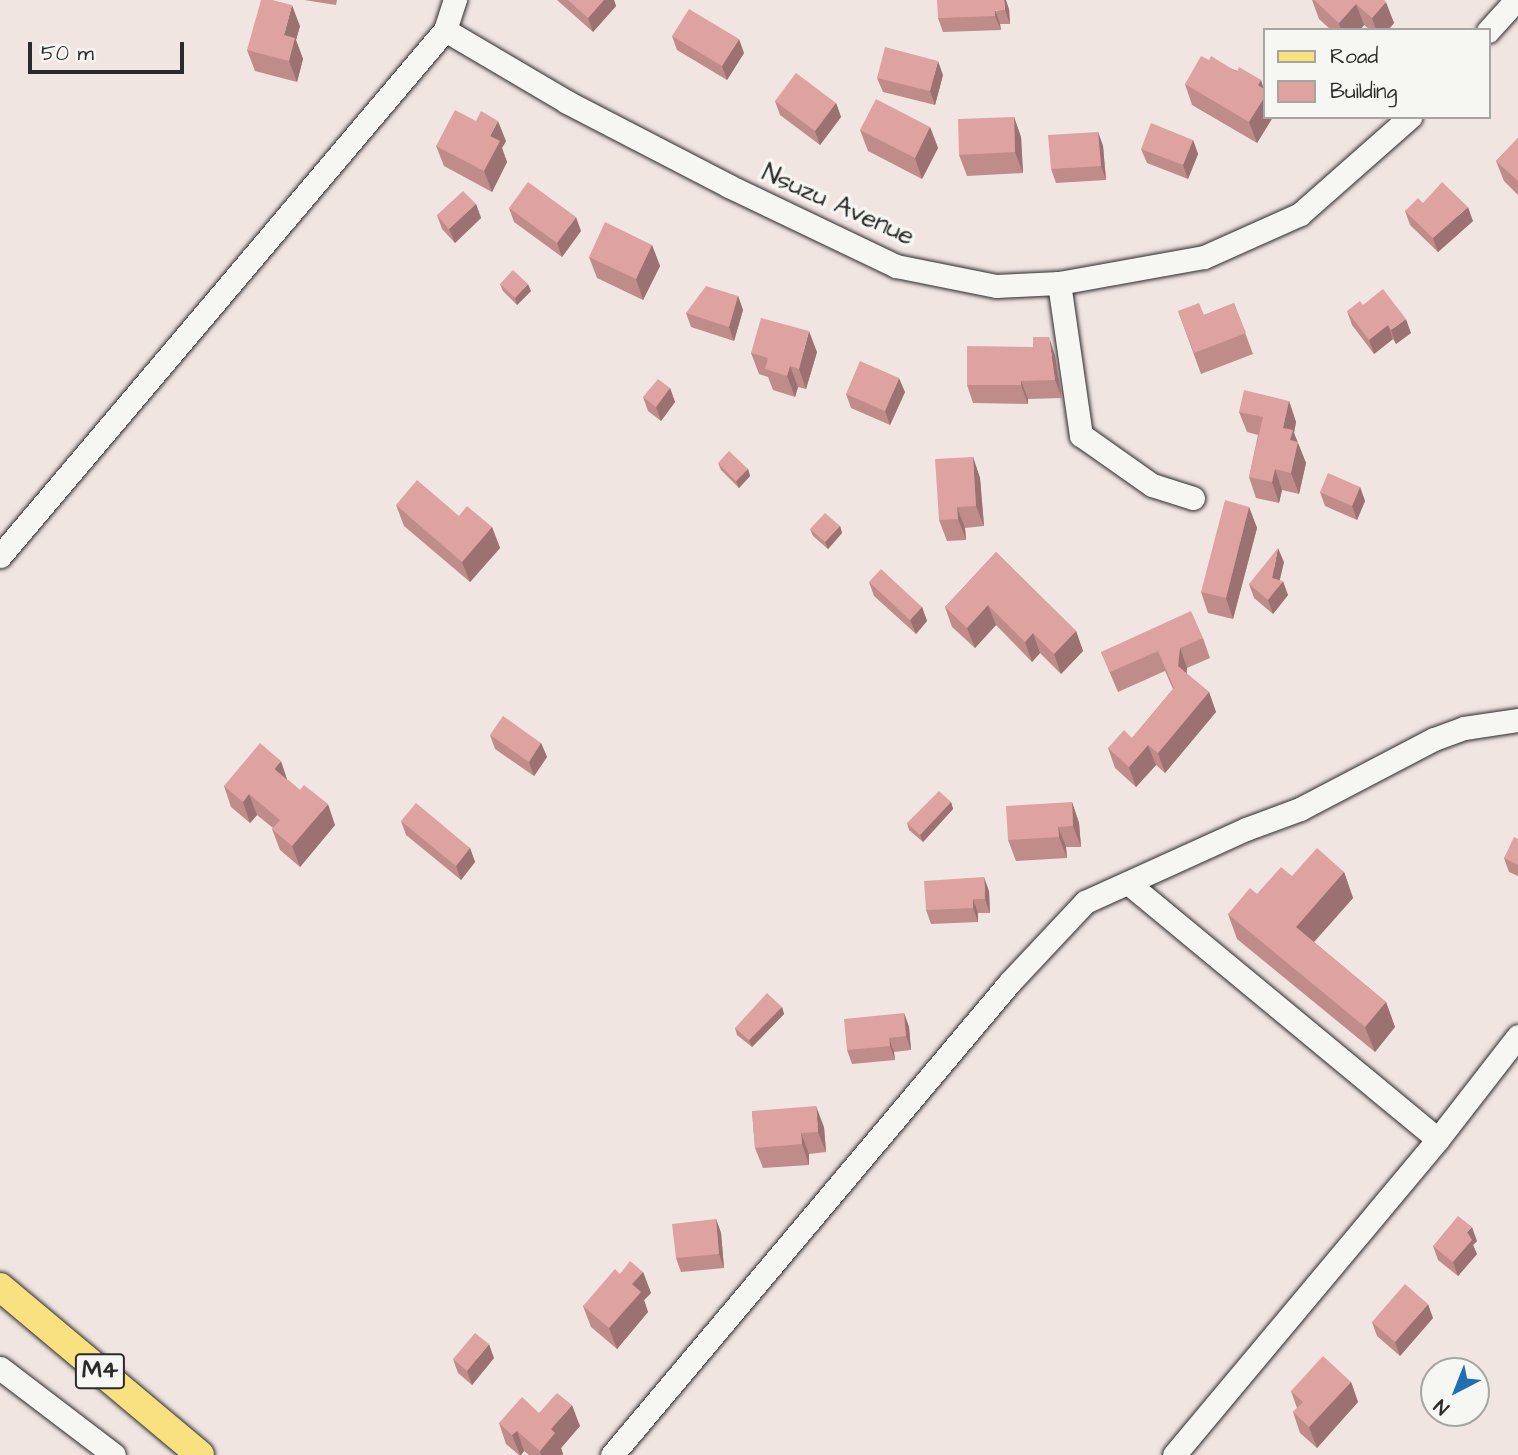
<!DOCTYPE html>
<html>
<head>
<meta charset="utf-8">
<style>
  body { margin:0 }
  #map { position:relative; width:1518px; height:1455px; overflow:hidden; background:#f1e5e2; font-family:"Architects Daughter",sans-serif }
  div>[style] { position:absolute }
  .roads { filter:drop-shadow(0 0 2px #2b2b2b) drop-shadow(0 0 2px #2b2b2b) }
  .minor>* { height:23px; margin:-11.5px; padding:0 11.5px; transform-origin:11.5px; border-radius:11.5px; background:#f6f6f2 }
  .major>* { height:28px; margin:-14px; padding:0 14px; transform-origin:14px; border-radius:14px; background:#fae180 }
  .wall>* { inset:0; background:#bf8c8a }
  .shaded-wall>* { inset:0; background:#9b7271 }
  .building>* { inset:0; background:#dea3a1 }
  span { translate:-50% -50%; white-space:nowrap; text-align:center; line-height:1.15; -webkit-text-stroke:7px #f6f6f2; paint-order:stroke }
  .shield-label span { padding:2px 5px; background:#f6f6f2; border:2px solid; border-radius:5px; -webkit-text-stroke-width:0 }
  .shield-label { font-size:24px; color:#2b2b2b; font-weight:700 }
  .street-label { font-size:26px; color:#2b2b2b }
  .legend { position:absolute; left:1263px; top:28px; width:228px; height:91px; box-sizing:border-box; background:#f6f6f2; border:2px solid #a5a5a2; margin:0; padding:9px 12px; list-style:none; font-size:21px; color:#2b2b2b }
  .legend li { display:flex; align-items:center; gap:14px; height:35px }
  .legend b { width:35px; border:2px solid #a5a5a2 }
  .north { position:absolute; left:1420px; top:1357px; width:70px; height:70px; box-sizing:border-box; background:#f6f6f2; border:2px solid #a5a5a2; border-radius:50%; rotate:222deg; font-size:19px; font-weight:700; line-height:28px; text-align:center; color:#2b2b2b }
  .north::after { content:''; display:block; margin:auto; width:24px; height:32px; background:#1f6fb2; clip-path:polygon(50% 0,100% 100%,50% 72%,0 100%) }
  .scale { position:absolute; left:28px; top:42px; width:156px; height:32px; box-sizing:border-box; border:4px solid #2b2b2b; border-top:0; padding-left:9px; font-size:21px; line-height:24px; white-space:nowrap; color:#2b2b2b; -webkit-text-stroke:5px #f6f6f2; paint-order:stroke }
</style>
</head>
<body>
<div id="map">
  <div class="roads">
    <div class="minor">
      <div style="left:445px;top:30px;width:142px;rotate:30.5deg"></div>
      <div style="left:567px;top:102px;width:182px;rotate:27.4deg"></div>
      <div style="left:729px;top:186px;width:185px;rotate:25.6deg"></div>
      <div style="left:896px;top:266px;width:102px;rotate:11.3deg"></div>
      <div style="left:996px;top:286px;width:63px;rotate:-2.7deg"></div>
      <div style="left:1059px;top:283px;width:147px;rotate:-10.2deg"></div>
      <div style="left:1204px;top:257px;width:105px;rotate:-24.1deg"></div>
      <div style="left:1300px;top:214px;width:147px;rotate:-41.4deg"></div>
      <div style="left:1488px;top:31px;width:42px;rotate:-47.9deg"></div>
      <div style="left:1059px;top:283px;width:154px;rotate:81.8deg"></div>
      <div style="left:1081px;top:435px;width:87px;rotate:35.2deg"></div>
      <div style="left:1152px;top:485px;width:43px;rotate:17.6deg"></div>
      <div style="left:0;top:556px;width:689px;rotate:-49.77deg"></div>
      <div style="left:445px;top:30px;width:32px;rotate:-72deg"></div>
      <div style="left:1128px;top:883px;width:402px;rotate:39.6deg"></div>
      <div style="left:0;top:1368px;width:143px;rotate:37.3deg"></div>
      <div style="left:612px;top:1455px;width:618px;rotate:-49.92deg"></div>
      <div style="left:1010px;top:982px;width:110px;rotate:-46.8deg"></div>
      <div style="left:1085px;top:902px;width:177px;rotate:-24.4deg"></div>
      <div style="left:1246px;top:829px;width:58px;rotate:-20.3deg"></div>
      <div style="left:1300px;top:809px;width:151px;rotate:-27.6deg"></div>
      <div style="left:1434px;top:739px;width:32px;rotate:-20deg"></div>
      <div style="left:1464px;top:728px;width:55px;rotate:-8.4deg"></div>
      <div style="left:1174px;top:1455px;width:412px;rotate:-50.1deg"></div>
      <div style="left:1438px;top:1139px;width:130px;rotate:-52.2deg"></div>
    </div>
    <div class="major">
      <div style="left:0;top:1287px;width:261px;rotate:40deg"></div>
    </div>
  </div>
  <div class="wall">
    <div style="clip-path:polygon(304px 0,337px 0,336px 5px)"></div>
    <div style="clip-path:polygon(557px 0,614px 0,616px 6px,593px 32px)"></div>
    <div style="clip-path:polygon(1312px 0,1384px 0,1394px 23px,1388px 30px,1370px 30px,1364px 25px,1360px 30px,1331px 30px,1319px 19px)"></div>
    <div style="clip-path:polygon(1009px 9px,1010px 24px,1000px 24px,1001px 30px,943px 32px,938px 18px)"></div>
    <div style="clip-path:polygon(300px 26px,296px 40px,303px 59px,297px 82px,255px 71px,247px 50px)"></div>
    <div style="clip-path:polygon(672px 36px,744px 53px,727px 80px,677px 50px)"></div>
    <div style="clip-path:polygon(1209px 60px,1261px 80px,1263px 88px,1264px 117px,1273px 117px,1257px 143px,1192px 105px,1185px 84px)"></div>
    <div style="clip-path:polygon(943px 75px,935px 105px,883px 92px,877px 78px)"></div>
    <div style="clip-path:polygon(775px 101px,836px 103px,841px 117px,820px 145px,780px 115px)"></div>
    <div style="clip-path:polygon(1014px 117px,1021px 137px,1023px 173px,967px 176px,959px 155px)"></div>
    <div style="clip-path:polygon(930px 127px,938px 148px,922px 179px,868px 151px,860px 130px)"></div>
    <div style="clip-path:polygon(1098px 132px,1103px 146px,1106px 180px,1056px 183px,1051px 169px)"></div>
    <div style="clip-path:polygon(1518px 138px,1518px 195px,1504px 181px,1496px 161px)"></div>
    <div style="clip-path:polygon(1193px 140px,1198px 154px,1188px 179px,1147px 163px,1141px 149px)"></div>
    <div style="clip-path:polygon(506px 141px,502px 148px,507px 162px,492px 192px,444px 166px,436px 146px)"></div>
    <div style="clip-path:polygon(1423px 203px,1473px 221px,1438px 252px,1410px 225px,1405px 211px)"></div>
    <div style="clip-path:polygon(476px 204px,481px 218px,455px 243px,442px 229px,437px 215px)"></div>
    <div style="clip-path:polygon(509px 208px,581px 231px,562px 257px,514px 222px)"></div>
    <div style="clip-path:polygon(652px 245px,660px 266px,643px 300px,597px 278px,589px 257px)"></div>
    <div style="clip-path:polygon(500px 284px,531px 291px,517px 305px,503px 291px)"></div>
    <div style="clip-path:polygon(738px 296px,743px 310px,734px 341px,691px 327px,686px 313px)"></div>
    <div style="clip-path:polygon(1234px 303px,1253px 354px,1201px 374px,1178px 311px,1204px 315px)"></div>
    <div style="clip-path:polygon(1347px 311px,1411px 333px,1396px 344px,1393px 339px,1374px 354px,1352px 325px)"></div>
    <div style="clip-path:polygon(817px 352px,806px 389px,798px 387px,795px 397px,773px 390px,768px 377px,759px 374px,751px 353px)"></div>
    <div style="clip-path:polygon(1055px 355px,1062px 398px,1028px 399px,1028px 404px,973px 403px,967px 385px)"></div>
    <div style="clip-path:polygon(670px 388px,675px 402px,661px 421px,648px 411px,643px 397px)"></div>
    <div style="clip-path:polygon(905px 392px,890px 425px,851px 408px,846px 394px)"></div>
    <div style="clip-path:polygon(1289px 401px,1296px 422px,1294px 433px,1306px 463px,1299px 494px,1282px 490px,1279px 503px,1256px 498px,1249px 477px,1258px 435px,1247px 432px,1239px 412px)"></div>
    <div style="clip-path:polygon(973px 457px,980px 478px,984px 526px,965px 528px,966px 540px,947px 541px,939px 520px)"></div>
    <div style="clip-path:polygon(718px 463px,748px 469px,750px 476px,739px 488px,721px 470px)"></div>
    <div style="clip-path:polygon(1360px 487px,1365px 501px,1357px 520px,1325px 506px,1320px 492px)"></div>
    <div style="clip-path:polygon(396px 505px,459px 516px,492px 527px,500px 548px,470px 582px,404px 526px)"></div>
    <div style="clip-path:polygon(1249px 507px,1257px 528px,1233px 619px,1208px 613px,1201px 592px)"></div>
    <div style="clip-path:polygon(840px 526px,842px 533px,828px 549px,813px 536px,810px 529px)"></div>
    <div style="clip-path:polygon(996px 552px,1076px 631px,1083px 651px,1061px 674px,1040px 653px,1032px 662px,996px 625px,975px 648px,952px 627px,945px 607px)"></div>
    <div style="clip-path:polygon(1284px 562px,1279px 580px,1288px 595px,1273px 614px,1254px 598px,1249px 584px)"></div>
    <div style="clip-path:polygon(869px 582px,922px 607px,927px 621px,916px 634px,874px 596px)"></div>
    <div style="clip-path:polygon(1203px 638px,1210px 658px,1187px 668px,1186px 673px,1209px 692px,1216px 712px,1165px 773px,1156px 765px,1136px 787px,1115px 768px,1108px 748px,1132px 738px,1173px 689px,1165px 671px,1118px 692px,1101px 652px)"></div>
    <div style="clip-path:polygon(490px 735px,541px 743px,547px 757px,534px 776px,495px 749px)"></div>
    <div style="clip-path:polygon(288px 780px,300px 790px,335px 825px,300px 867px,280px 850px,272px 829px,273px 828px,257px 815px,250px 823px,231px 807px,224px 786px)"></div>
    <div style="clip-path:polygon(951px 802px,953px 809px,923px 842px,909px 830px,907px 823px)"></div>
    <div style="clip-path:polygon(1072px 802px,1079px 823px,1081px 847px,1066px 847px,1067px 858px,1016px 861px,1008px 840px)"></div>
    <div style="clip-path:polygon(401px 821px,470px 848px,475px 862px,461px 880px,406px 835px)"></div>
    <div style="clip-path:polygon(1518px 839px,1518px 876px,1509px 872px,1504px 858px)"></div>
    <div style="clip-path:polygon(1344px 872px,1353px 898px,1314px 942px,1386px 1002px,1395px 1027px,1375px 1052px,1237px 939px,1228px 914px,1257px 894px,1292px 876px)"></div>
    <div style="clip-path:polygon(989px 891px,990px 913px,978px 913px,978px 922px,931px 924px,926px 910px)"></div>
    <div style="clip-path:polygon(782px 1007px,784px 1014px,752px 1047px,737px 1035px,735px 1028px)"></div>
    <div style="clip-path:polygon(904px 1013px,909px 1027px,911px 1050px,894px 1052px,895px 1060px,852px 1064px,847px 1050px)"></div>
    <div style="clip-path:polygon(752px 1111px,824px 1127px,826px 1152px,809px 1154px,809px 1165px,763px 1168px,755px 1148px)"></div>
    <div style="clip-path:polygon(716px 1219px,721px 1233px,724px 1268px,681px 1272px,676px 1258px)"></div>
    <div style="clip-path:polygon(1477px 1241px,1473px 1245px,1477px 1254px,1458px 1276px,1438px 1260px,1433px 1246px)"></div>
    <div style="clip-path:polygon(643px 1272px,651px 1293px,644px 1300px,648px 1312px,617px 1349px,591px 1327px,583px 1306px,620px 1274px)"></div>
    <div style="clip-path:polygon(1433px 1318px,1400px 1356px,1377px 1336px,1372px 1322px)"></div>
    <div style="clip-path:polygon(494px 1358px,472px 1385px,458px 1373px,453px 1359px)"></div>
    <div style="clip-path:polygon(1351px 1382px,1358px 1402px,1317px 1448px,1300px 1433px,1293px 1412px,1297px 1408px,1291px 1391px)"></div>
    <div style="clip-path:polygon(539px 1413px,580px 1426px,561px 1448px,563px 1454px,562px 1455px,529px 1455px,524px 1451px,521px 1455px,519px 1455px,506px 1444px,499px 1423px)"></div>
  </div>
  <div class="shaded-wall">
    <div style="clip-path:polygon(604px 0,614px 0,616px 6px,593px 32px,588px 18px)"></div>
    <div style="clip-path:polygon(1004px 0,1006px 0,1009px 9px,1010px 24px,1005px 10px)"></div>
    <div style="clip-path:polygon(1386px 2px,1394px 23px,1388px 30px,1376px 30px,1372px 18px)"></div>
    <div style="clip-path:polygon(1356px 4px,1364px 25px,1360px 30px,1341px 30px,1339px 23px)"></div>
    <div style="clip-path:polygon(292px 5px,300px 26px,296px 40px,303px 59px,297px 82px,289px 61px,284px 35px)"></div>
    <div style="clip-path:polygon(995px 10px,1000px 24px,1001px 30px,995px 16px)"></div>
    <div style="clip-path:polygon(739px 39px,744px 53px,727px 80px,722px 66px)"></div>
    <div style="clip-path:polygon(938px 61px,943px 75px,935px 105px,930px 91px)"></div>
    <div style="clip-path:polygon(1261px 80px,1264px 90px,1264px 117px,1273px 117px,1257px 143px,1249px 122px,1258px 85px)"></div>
    <div style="clip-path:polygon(836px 103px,841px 117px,820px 145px,815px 131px)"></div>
    <div style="clip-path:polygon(1014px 117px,1021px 137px,1023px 173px,1015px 152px)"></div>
    <div style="clip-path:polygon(498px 121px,506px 141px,502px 148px,507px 162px,492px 192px,484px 171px,490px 136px)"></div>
    <div style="clip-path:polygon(930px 127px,938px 148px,922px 179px,915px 158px)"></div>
    <div style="clip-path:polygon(1098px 132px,1103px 146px,1106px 180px,1101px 166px)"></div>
    <div style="clip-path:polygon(1193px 140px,1198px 154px,1188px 179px,1183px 165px)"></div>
    <div style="clip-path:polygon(476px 204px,481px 218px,455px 243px,449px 229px)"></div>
    <div style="clip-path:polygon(1468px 207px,1473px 221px,1438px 252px,1433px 238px)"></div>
    <div style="clip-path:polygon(576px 217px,581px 231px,562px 257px,557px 243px)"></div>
    <div style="clip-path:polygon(652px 245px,660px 266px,643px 300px,636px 279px)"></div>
    <div style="clip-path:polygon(528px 284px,531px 291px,517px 305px,515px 298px)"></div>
    <div style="clip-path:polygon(738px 296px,743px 310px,734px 341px,729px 327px)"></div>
    <div style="clip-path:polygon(1406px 319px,1411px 333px,1396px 344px,1391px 330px)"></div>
    <div style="clip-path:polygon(1388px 325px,1393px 339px,1374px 354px,1369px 340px)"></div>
    <div style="clip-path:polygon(809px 331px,817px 352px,806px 389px,799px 369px)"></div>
    <div style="clip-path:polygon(1049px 337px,1055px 355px,1062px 398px,1055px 380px)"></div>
    <div style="clip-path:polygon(790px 366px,798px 387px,795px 397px,787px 376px)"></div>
    <div style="clip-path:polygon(899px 378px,905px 392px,890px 425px,885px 411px)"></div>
    <div style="clip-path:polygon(1021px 381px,1028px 399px,1028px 404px,1021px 385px)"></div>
    <div style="clip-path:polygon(670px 388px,675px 402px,661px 421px,656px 407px)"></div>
    <div style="clip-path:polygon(1289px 401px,1296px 422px,1294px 433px,1306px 463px,1299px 494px,1291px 473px,1283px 428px)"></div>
    <div style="clip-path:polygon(973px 457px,980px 478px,984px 526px,976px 506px)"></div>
    <div style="clip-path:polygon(748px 469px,750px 476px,739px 488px,736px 481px)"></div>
    <div style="clip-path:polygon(1275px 469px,1282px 490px,1279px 503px,1272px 482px)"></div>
    <div style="clip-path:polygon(1360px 487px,1365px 501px,1357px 520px,1352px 506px)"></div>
    <div style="clip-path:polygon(957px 507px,965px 528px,966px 540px,958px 519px)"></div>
    <div style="clip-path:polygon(1249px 507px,1257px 528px,1233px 619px,1226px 598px)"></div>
    <div style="clip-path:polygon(840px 526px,842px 533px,828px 549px,825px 542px)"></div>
    <div style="clip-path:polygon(492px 527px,500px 548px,470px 582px,462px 562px)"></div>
    <div style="clip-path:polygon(1278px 548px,1284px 562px,1278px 588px,1283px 581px,1288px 595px,1273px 614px,1268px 600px)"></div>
    <div style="clip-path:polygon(988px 605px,996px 625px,975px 648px,967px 628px)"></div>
    <div style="clip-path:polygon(922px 607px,927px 621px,916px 634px,910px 620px)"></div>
    <div style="clip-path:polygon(1076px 631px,1083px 651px,1061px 674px,1054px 654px)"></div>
    <div style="clip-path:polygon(1033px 633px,1040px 653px,1032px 662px,1025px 642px)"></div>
    <div style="clip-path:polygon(1180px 648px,1187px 668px,1186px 686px,1178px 666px)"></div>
    <div style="clip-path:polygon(1209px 692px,1216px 712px,1165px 773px,1158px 753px)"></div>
    <div style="clip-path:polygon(541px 743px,547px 757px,534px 776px,529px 762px)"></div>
    <div style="clip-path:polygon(1148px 745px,1156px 765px,1136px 787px,1129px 767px)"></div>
    <div style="clip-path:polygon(281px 761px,288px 782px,274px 769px)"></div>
    <div style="clip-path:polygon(249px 794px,257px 815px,250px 823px,243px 802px)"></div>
    <div style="clip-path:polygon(951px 802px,953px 809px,923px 842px,920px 835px)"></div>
    <div style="clip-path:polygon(1072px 802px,1079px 823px,1081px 847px,1073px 826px)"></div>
    <div style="clip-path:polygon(328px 804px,335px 825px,300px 867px,292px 846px)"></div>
    <div style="clip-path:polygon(1058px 827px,1066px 847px,1067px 858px,1059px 837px)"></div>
    <div style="clip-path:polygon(470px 848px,475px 862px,461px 880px,456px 866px)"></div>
    <div style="clip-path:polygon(1344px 872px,1353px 898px,1305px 952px,1296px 927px)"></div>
    <div style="clip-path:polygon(984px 877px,989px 891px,990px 913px,985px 899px)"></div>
    <div style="clip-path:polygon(973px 899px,978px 913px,978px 922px,973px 908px)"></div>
    <div style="clip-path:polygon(1386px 1002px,1395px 1027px,1375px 1052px,1365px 1027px)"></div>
    <div style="clip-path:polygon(782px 1007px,784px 1014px,752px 1047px,749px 1040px)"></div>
    <div style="clip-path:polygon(904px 1013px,909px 1027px,911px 1050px,906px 1036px)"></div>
    <div style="clip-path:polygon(889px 1038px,894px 1052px,895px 1060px,890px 1046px)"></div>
    <div style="clip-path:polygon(816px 1106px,824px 1127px,826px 1152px,818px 1132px)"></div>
    <div style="clip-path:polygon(801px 1133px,809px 1154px,809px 1165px,802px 1144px)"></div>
    <div style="clip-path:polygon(716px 1219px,721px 1233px,724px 1268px,719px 1254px)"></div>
    <div style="clip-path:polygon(1472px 1227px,1477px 1241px,1473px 1245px,1477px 1254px,1458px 1276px,1453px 1262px,1467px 1232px)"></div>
    <div style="clip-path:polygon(643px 1272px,651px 1293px,644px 1300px,648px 1312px,617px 1349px,609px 1328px,632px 1284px)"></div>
    <div style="clip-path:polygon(1428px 1304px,1433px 1318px,1400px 1356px,1395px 1342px)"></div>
    <div style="clip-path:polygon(489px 1344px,494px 1358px,472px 1385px,467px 1371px)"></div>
    <div style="clip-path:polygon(1351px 1382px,1358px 1402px,1317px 1448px,1309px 1427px)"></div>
    <div style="clip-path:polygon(572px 1405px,580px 1426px,561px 1448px,563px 1454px,562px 1455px,541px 1455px,540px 1451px,551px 1429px)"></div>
    <div style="clip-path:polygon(517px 1431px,524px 1451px,521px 1455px,520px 1455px,512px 1435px)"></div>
  </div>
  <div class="building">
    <div style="clip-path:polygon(261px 0,272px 0,292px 5px,284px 35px,295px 38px,289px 61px,247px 50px)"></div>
    <div style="clip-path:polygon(568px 0,604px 0,588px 18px)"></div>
    <div style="clip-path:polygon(937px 0,1004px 0,1005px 10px,995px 10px,995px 16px,938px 18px)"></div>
    <div style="clip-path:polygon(1314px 0,1384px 0,1386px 2px,1372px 18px,1356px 4px,1339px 23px)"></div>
    <div style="clip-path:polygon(689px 9px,739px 39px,722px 66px,672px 36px)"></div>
    <div style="clip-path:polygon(885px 47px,938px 61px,930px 91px,877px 78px)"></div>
    <div style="clip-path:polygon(1201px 56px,1209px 60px,1211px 56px,1237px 72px,1239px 67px,1261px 80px,1258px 85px,1264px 89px,1264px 98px,1249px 122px,1185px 84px)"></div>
    <div style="clip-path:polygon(796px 73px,836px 103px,815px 131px,775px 101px)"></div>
    <div style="clip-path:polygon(876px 99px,930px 127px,915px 158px,860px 130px)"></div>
    <div style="clip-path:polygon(455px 110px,476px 121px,481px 111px,498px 121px,490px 136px,500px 141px,484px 171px,436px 146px)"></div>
    <div style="clip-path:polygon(1014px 117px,1015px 152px,959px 155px,958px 119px)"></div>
    <div style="clip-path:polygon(1151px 123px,1193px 140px,1183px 165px,1141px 149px)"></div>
    <div style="clip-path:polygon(1098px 132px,1101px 166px,1051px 169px,1048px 135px)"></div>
    <div style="clip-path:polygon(1518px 138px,1518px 181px,1496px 161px)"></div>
    <div style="clip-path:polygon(528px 182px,576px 217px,557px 243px,509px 208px)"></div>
    <div style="clip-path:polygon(1442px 182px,1468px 207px,1433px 238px,1405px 211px,1418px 198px,1423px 203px)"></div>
    <div style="clip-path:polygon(463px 191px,476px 204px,449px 229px,437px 215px)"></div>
    <div style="clip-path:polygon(605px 222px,652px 245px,636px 279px,589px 257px)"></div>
    <div style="clip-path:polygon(513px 270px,528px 284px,515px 298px,500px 284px)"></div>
    <div style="clip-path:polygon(706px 286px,738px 296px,729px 327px,686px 313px)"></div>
    <div style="clip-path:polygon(1383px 289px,1406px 319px,1391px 330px,1388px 325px,1369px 340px,1347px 311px,1360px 301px,1363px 305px)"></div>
    <div style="clip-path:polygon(1199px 303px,1204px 315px,1234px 303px,1246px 333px,1194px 353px,1178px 311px)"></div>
    <div style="clip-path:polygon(761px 318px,809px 331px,799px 369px,790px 366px,787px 376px,765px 369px,768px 358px,751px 353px)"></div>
    <div style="clip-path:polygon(1033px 337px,1049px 337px,1055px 380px,1021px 381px,1021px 385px,967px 385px,967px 346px,1033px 347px)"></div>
    <div style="clip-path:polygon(860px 361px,899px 378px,885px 411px,846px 394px)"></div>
    <div style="clip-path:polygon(658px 379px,670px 388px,656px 407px,643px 397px)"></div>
    <div style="clip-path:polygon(1244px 390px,1289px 401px,1283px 428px,1293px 430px,1290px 440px,1298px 442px,1291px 473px,1275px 469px,1272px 482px,1249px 477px,1263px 417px,1239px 412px)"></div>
    <div style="clip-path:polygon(729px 451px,748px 469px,736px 481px,718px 463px)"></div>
    <div style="clip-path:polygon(973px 457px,976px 506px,957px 507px,958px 519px,939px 520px,935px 459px)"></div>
    <div style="clip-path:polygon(1328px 473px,1360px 487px,1352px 506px,1320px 492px)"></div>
    <div style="clip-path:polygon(417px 480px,459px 516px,467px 506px,492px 527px,462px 562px,396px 505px)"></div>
    <div style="clip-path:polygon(1225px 500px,1249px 507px,1226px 598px,1201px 592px)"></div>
    <div style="clip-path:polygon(825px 513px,840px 526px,825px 542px,810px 529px)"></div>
    <div style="clip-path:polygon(1278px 548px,1272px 578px,1283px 581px,1268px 600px,1249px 584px)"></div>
    <div style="clip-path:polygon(996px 552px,1076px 631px,1054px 654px,1033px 633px,1025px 642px,988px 605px,967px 628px,945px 607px)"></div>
    <div style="clip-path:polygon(881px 569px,922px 607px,910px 620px,869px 582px)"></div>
    <div style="clip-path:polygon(1191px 611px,1203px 638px,1180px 648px,1178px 666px,1209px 692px,1158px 753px,1148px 745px,1129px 767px,1108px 748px,1124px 730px,1132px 738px,1174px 688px,1158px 651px,1110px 672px,1101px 652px)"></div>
    <div style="clip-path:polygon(503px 716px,541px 743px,529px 762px,490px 735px)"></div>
    <div style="clip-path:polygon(260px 743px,281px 761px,274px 769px,300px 790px,304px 785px,328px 804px,292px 846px,272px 829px,280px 820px,249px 794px,243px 802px,224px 786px)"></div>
    <div style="clip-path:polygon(939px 791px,951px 802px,920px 835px,907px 823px)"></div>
    <div style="clip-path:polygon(1072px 802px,1073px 826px,1058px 827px,1059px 837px,1008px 840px,1006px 806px)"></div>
    <div style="clip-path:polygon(416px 803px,470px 848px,456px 866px,401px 821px)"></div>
    <div style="clip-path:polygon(1514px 837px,1518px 839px,1518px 865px,1504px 858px)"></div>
    <div style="clip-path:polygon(1317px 848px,1344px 872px,1296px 927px,1386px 1002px,1365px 1027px,1228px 914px,1250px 888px,1257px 894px,1281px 867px,1292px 876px)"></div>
    <div style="clip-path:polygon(984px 877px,985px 899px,973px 899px,973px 908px,926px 910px,924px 881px)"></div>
    <div style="clip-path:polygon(767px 993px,782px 1007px,749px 1040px,735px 1028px)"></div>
    <div style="clip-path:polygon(904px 1013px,906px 1036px,889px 1038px,890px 1046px,847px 1050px,844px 1019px)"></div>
    <div style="clip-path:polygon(816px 1106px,818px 1132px,801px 1133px,802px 1144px,755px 1148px,752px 1111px)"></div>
    <div style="clip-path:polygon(1458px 1216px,1472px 1227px,1467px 1232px,1472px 1240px,1453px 1262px,1433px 1246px)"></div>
    <div style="clip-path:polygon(716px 1219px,719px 1254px,676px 1258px,672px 1224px)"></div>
    <div style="clip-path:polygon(630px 1261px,643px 1272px,632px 1284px,641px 1292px,609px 1328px,583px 1306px,615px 1269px,620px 1274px)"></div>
    <div style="clip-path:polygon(1405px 1284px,1428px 1304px,1395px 1342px,1372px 1322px)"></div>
    <div style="clip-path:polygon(475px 1333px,489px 1344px,467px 1371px,453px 1359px)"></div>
    <div style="clip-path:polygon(1323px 1356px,1351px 1382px,1309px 1427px,1293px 1412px,1303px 1402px,1291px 1391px)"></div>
    <div style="clip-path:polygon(557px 1393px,572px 1405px,551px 1429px,555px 1433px,540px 1451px,517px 1431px,512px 1435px,499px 1423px,522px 1397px,539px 1413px)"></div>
  </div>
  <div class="shield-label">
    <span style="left:100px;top:1371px">M4</span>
  </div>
  <div class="street-label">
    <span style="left:838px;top:205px;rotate:24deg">Nsuzu Avenue</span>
  </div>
  <ul class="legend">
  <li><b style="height:9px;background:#fae180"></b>Road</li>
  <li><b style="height:19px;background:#dea3a1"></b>Building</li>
  </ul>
  <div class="north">N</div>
  <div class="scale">50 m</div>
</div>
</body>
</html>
